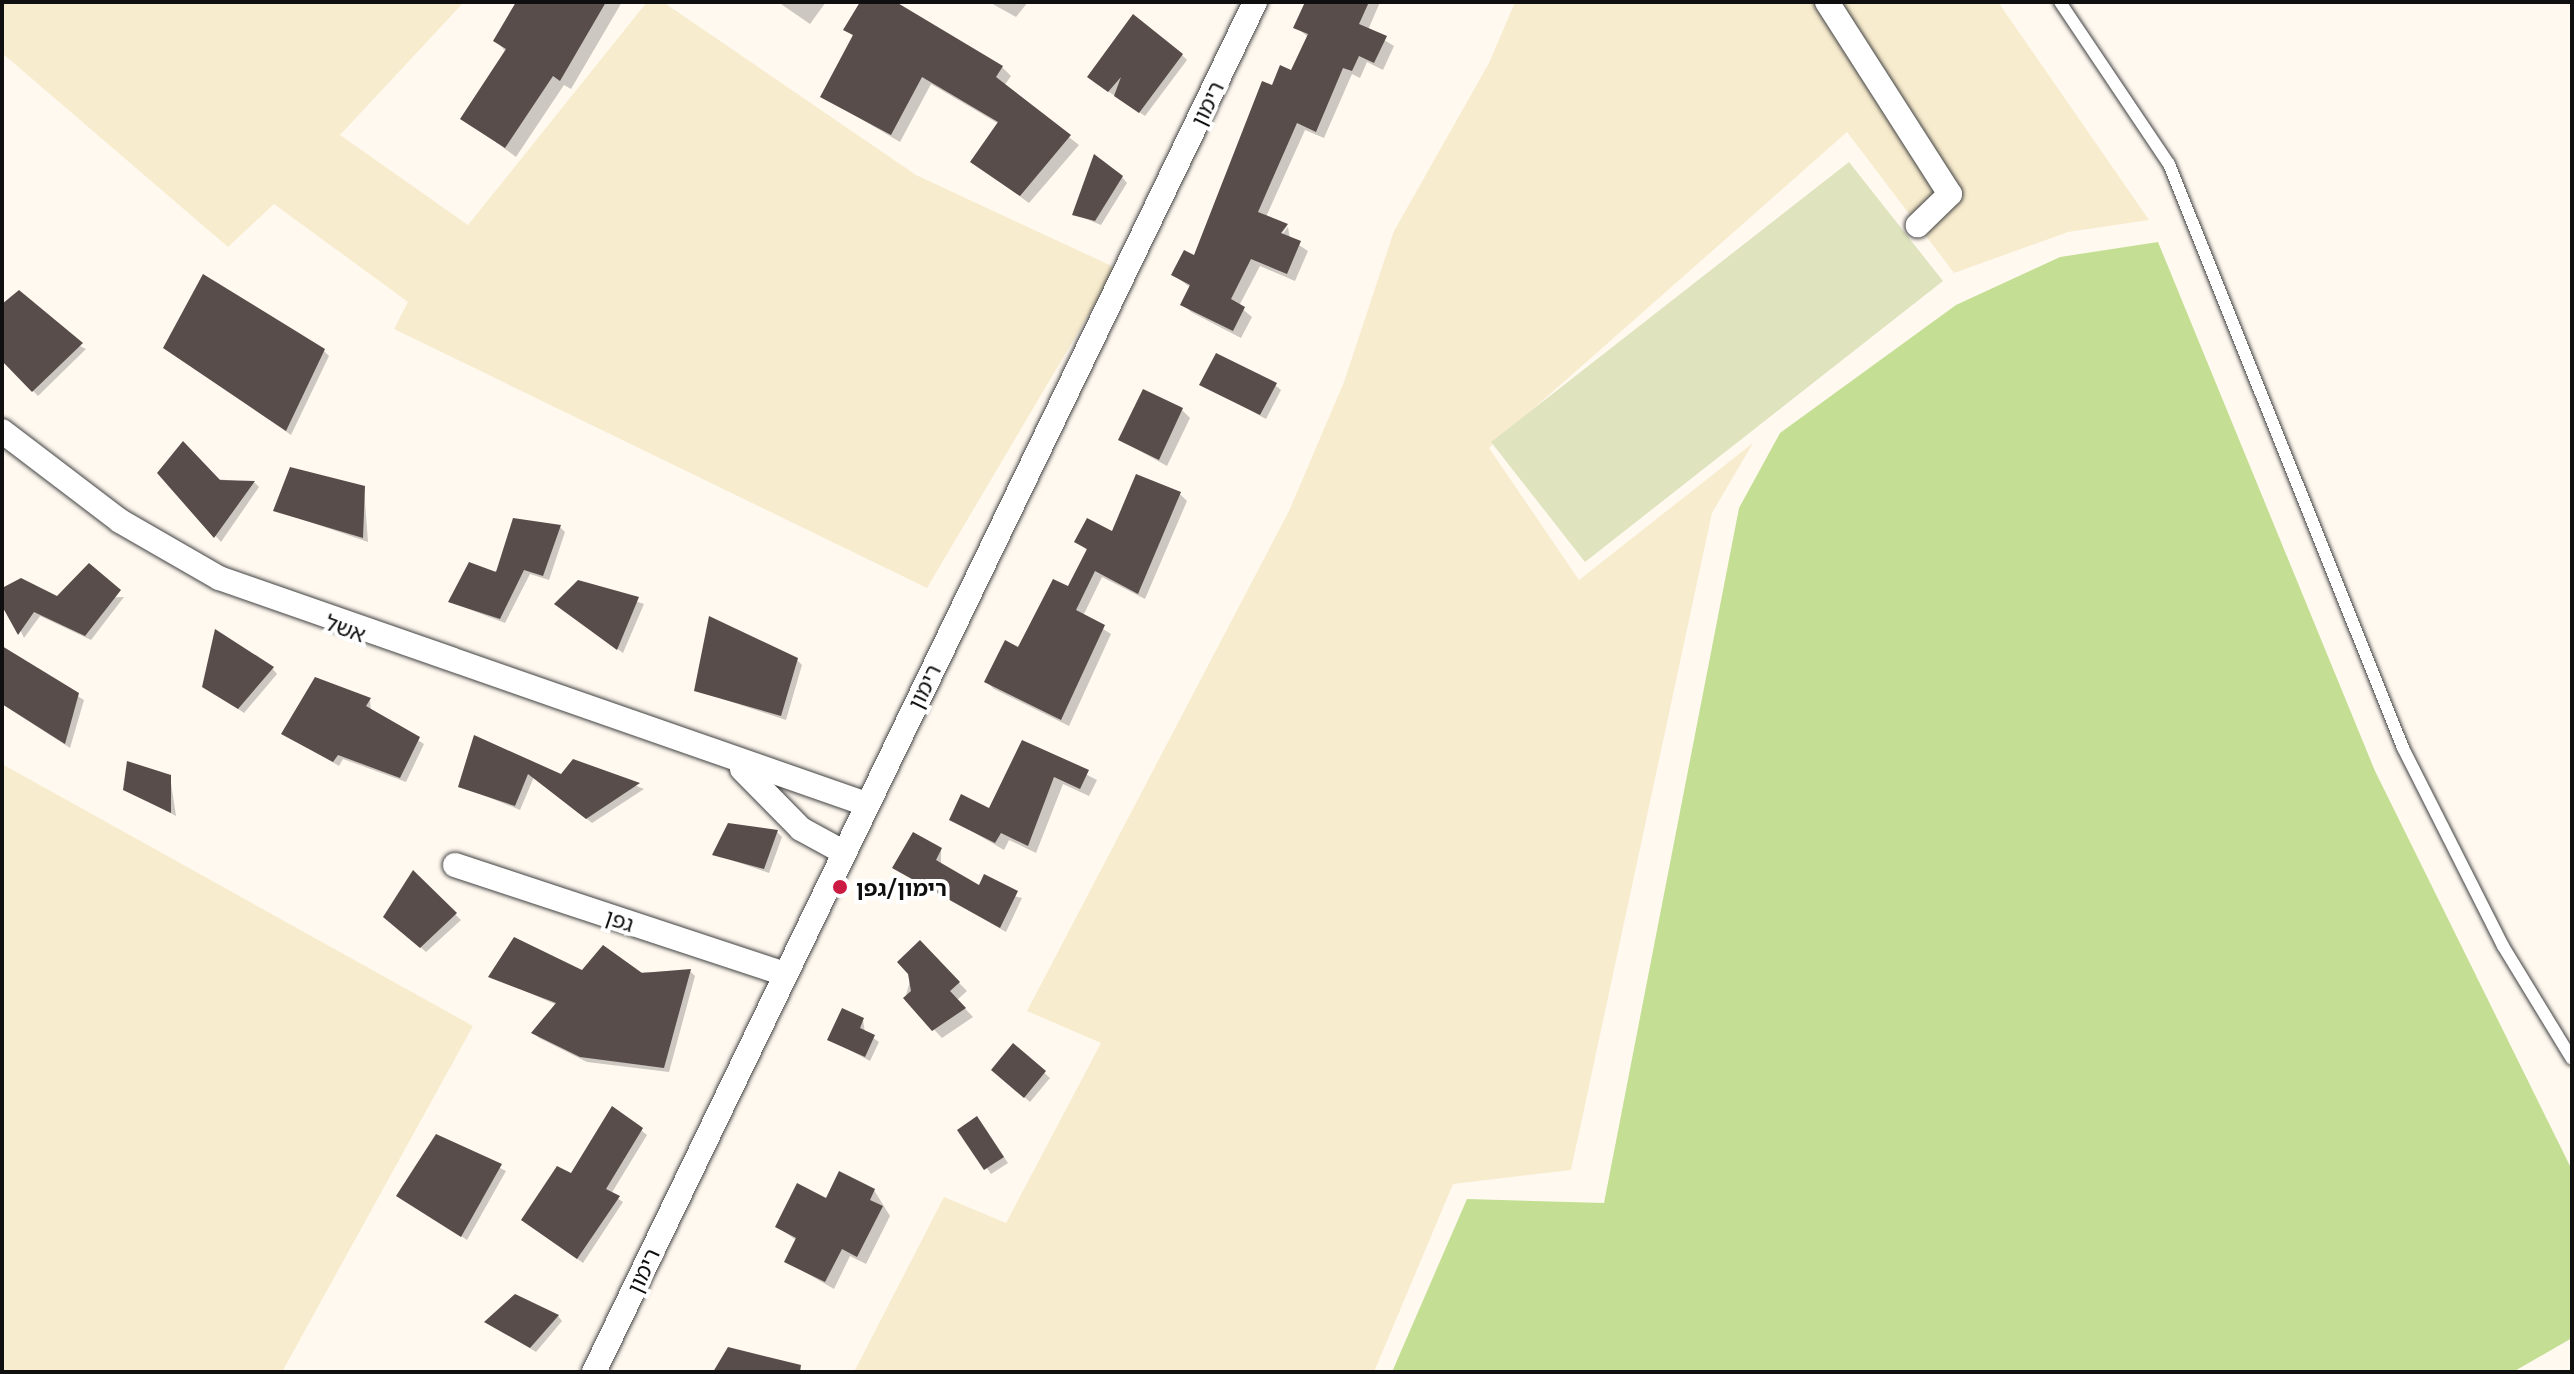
<!DOCTYPE html>
<html>
<head>
<meta charset="utf-8">
<style>
  body { margin:0 }
  #map { position:relative; width:2574px; height:1374px; overflow:hidden; background:#fff9f0; font-family:Literata,"Noto Sans Hebrew",serif }
  div>[style] { position:absolute }
  .farmland>* { inset:0; background:#f8ecce }
  .forest>* { inset:0; background:#c4df94 }
  .cemetery>* { inset:0; background:#dfe4bf }
  .shadow>* { inset:0; background:#0003 }
  .building>* { inset:0; background:#584d4a }
  .roads { filter:drop-shadow(0 0 2px #424242) drop-shadow(0 0 2px #424242) }
  .lane>* { height:12px; margin:-6px; padding:0 6px; transform-origin:6px; border-radius:6px; background:#fff }
  .street>* { height:24px; margin:-12px; padding:0 12px; transform-origin:12px; border-radius:12px; background:#fff }
  .dots>* { width:22px; height:22px; translate:-50% -50%; box-sizing:border-box; border:4px solid #fff; border-radius:50% }
  span { translate:-50% -50%; white-space:nowrap; text-align:center; line-height:1.15; -webkit-text-stroke:8px #fff; paint-order:stroke }
  .street-label { font-size:22px; color:#0f0f0f }
  .poi-label { font-size:22px; color:#0f0f0f; font-weight:700 }
  .left { translate:0 -50%; text-align:left }
  .frame { position:absolute; inset:0; border:4px solid #0f0f0f; pointer-events:none }
</style>
</head>
<body>
<div id="map">
  <div class="farmland">
    <div style="clip-path:polygon(2px 2px,464px 2px,340px 135px,468px 225px,647px 2px,663px 2px,916px 175px,1116px 268px,927px 588px,394px 329px,408px 302px,274px 204px,228px 247px,2px 53px)"></div>
    <div style="clip-path:polygon(1515px 2px,1998px 2px,2149px 220px,2068px 232px,1954px 273px,1847px 132px,1489px 448px,1579px 580px,1753px 443px,1712px 513px,1571px 1170px,1453px 1184px,1374px 1372px,854px 1372px,944px 1197px,1006px 1223px,1101px 1043px,1027px 1011px,1289px 511px,1344px 382px,1394px 231px,1489px 63px)"></div>
    <div style="clip-path:polygon(2px 764px,473px 1026px,282px 1372px,2px 1372px)"></div>
  </div>
  <div class="forest">
    <div style="clip-path:polygon(2158px 242px,2375px 771px,2572px 1170px,2572px 1338px,2513px 1372px,1392px 1372px,1467px 1199px,1604px 1203px,1739px 508px,1780px 433px,1956px 305px,2060px 257px)"></div>
  </div>
  <div class="cemetery">
    <div style="clip-path:polygon(1849px 162px,1943px 281px,1585px 562px,1491px 442px)"></div>
  </div>
  <div class="shadow">
    <div style="clip-path:polygon(519px 2px,622px 2px,571px 89px,564px 85px,516px 157px,463px 118px,506px 52px,496px 41px)"></div>
    <div style="clip-path:polygon(778px 2px,826px 2px,810px 24px)"></div>
    <div style="clip-path:polygon(863px 2px,893px 2px,1002px 67px,1011px 76px,1004px 86px,1079px 145px,1029px 203px,972px 162px,999px 124px,931px 84px,900px 142px,822px 96px,854px 37px,846px 29px)"></div>
    <div style="clip-path:polygon(989px 2px,1028px 2px,1016px 17px)"></div>
    <div style="clip-path:polygon(1308px 2px,1380px 2px,1368px 30px,1394px 46px,1383px 70px,1367px 62px,1360px 78px,1352px 74px,1324px 138px,1305px 130px,1266px 217px,1287px 226px,1276px 242px,1288px 227px,1290px 239px,1308px 251px,1295px 281px,1260px 266px,1239px 306px,1252px 317px,1241px 338px,1191px 312px,1183px 304px,1191px 288px,1174px 275px,1195px 258px,1273px 88px,1292px 72px,1308px 37px,1296px 27px)"></div>
    <div style="clip-path:polygon(1182px 55px,1187px 60px,1145px 116px,1094px 82px)"></div>
    <div style="clip-path:polygon(1122px 177px,1127px 183px,1101px 225px,1074px 214px)"></div>
    <div style="clip-path:polygon(2px 307px,86px 349px,38px 396px,2px 358px)"></div>
    <div style="clip-path:polygon(324px 351px,329px 356px,291px 435px,171px 352px)"></div>
    <div style="clip-path:polygon(1202px 384px,1275px 385px,1281px 390px,1266px 419px)"></div>
    <div style="clip-path:polygon(1182px 410px,1190px 418px,1167px 466px,1120px 440px)"></div>
    <div style="clip-path:polygon(160px 473px,255px 483px,259px 487px,221px 542px)"></div>
    <div style="clip-path:polygon(364px 488px,368px 542px,275px 510px)"></div>
    <div style="clip-path:polygon(1180px 494px,1187px 501px,1145px 599px,1102px 577px,1083px 616px,1111px 634px,1069px 726px,994px 689px,987px 682px,1068px 589px,1088px 551px,1077px 542px,1113px 534px)"></div>
    <div style="clip-path:polygon(560px 527px,565px 532px,549px 580px,530px 574px,505px 623px,450px 602px)"></div>
    <div style="clip-path:polygon(579px 582px,644px 604px,623px 653px,562px 609px)"></div>
    <div style="clip-path:polygon(2px 591px,57px 599px,124px 597px,91px 640px,40px 616px,24px 638px)"></div>
    <div style="clip-path:polygon(2px 649px,84px 700px,70px 748px,2px 704px)"></div>
    <div style="clip-path:polygon(797px 660px,802px 665px,786px 720px,696px 690px)"></div>
    <div style="clip-path:polygon(272px 668px,277px 674px,244px 713px,204px 686px)"></div>
    <div style="clip-path:polygon(370px 700px,371px 711px,424px 744px,406px 782px,343px 759px,339px 766px,284px 734px)"></div>
    <div style="clip-path:polygon(475px 738px,561px 776px,574px 761px,644px 789px,592px 823px,534px 777px,520px 810px,461px 786px)"></div>
    <div style="clip-path:polygon(1023px 742px,1097px 780px,1089px 796px,1063px 784px,1036px 853px,1009px 840px,1004px 850px,951px 819px,990px 811px)"></div>
    <div style="clip-path:polygon(170px 776px,176px 816px,125px 789px)"></div>
    <div style="clip-path:polygon(777px 832px,782px 837px,769px 873px,714px 854px)"></div>
    <div style="clip-path:polygon(941px 850px,941px 865px,980px 888px,1022px 898px,1006px 932px,894px 868px)"></div>
    <div style="clip-path:polygon(413px 873px,461px 920px,426px 952px,391px 922px)"></div>
    <div style="clip-path:polygon(920px 943px,967px 991px,957px 1000px,973px 1017px,942px 1038px,905px 999px)"></div>
    <div style="clip-path:polygon(690px 971px,695px 976px,669px 1072px,587px 1062px,539px 1038px,534px 1033px,557px 1005px,490px 976px)"></div>
    <div style="clip-path:polygon(863px 1020px,865px 1032px,879px 1042px,870px 1061px,829px 1039px)"></div>
    <div style="clip-path:polygon(1014px 1046px,1050px 1078px,1030px 1102px,999px 1075px)"></div>
    <div style="clip-path:polygon(982px 1124px,1008px 1163px,991px 1174px,960px 1130px)"></div>
    <div style="clip-path:polygon(641px 1130px,647px 1135px,611px 1194px,623px 1202px,583px 1263px,529px 1225px,572px 1175px)"></div>
    <div style="clip-path:polygon(436px 1136px,506px 1171px,467px 1240px,399px 1196px)"></div>
    <div style="clip-path:polygon(874px 1190px,890px 1216px,866px 1264px,850px 1256px,834px 1289px,787px 1262px,797px 1241px,778px 1227px)"></div>
    <div style="clip-path:polygon(558px 1316px,562px 1321px,536px 1352px,487px 1322px)"></div>
  </div>
  <div class="building">
    <div style="clip-path:polygon(516px 2px,606px 2px,560px 81px,553px 76px,505px 148px,460px 119px,506px 49px,493px 41px)"></div>
    <div style="clip-path:polygon(860px 2px,896px 2px,1003px 66px,996px 77px,1071px 135px,1020px 196px,970px 162px,998px 122px,922px 77px,891px 135px,820px 97px,853px 35px,843px 30px)"></div>
    <div style="clip-path:polygon(1305px 2px,1369px 2px,1359px 24px,1387px 36px,1374px 63px,1359px 56px,1352px 71px,1343px 68px,1316px 132px,1297px 123px,1258px 212px,1288px 224px,1281px 233px,1301px 241px,1287px 274px,1251px 259px,1231px 299px,1245px 307px,1233px 331px,1180px 305px,1190px 285px,1171px 275px,1184px 250px,1194px 255px,1262px 81px,1272px 85px,1280px 65px,1291px 70px,1308px 34px,1293px 28px)"></div>
    <div style="clip-path:polygon(1133px 14px,1183px 54px,1139px 113px,1114px 96px,1121px 77px,1108px 92px,1087px 77px)"></div>
    <div style="clip-path:polygon(1094px 154px,1123px 176px,1095px 221px,1072px 215px)"></div>
    <div style="clip-path:polygon(203px 274px,325px 349px,286px 431px,163px 348px)"></div>
    <div style="clip-path:polygon(19px 290px,83px 343px,32px 392px,2px 361px,2px 304px)"></div>
    <div style="clip-path:polygon(1216px 353px,1277px 383px,1260px 415px,1199px 385px)"></div>
    <div style="clip-path:polygon(1143px 389px,1183px 408px,1159px 460px,1118px 440px)"></div>
    <div style="clip-path:polygon(183px 441px,220px 480px,255px 481px,214px 538px,157px 473px)"></div>
    <div style="clip-path:polygon(290px 467px,365px 486px,363px 538px,273px 511px)"></div>
    <div style="clip-path:polygon(1136px 474px,1181px 492px,1138px 594px,1095px 571px,1076px 610px,1105px 625px,1061px 720px,984px 682px,1005px 640px,1018px 647px,1053px 579px,1068px 586px,1087px 549px,1074px 542px,1087px 518px,1112px 531px)"></div>
    <div style="clip-path:polygon(513px 518px,561px 525px,543px 576px,524px 570px,500px 619px,448px 602px,469px 562px,496px 572px)"></div>
    <div style="clip-path:polygon(89px 563px,121px 590px,85px 636px,34px 612px,18px 635px,2px 606px,2px 588px,21px 578px,57px 596px)"></div>
    <div style="clip-path:polygon(578px 580px,639px 597px,617px 650px,554px 604px)"></div>
    <div style="clip-path:polygon(709px 616px,798px 658px,781px 716px,694px 691px)"></div>
    <div style="clip-path:polygon(215px 629px,274px 667px,238px 709px,202px 687px)"></div>
    <div style="clip-path:polygon(2px 646px,79px 693px,65px 744px,2px 704px)"></div>
    <div style="clip-path:polygon(315px 677px,371px 698px,366px 706px,420px 737px,400px 778px,338px 755px,333px 762px,281px 734px)"></div>
    <div style="clip-path:polygon(474px 735px,561px 774px,573px 759px,640px 783px,586px 819px,528px 774px,515px 806px,458px 787px)"></div>
    <div style="clip-path:polygon(1022px 740px,1089px 770px,1080px 789px,1054px 777px,1028px 846px,1001px 833px,995px 843px,949px 820px,961px 794px,989px 808px)"></div>
    <div style="clip-path:polygon(127px 761px,171px 775px,171px 813px,123px 790px)"></div>
    <div style="clip-path:polygon(728px 823px,778px 830px,764px 869px,712px 855px)"></div>
    <div style="clip-path:polygon(913px 832px,942px 848px,936px 860px,979px 885px,984px 874px,1018px 891px,1000px 928px,892px 868px)"></div>
    <div style="clip-path:polygon(413px 870px,457px 913px,420px 948px,383px 917px)"></div>
    <div style="clip-path:polygon(514px 937px,582px 970px,603px 945px,642px 973px,691px 969px,664px 1068px,580px 1057px,531px 1033px,556px 1003px,488px 977px)"></div>
    <div style="clip-path:polygon(920px 940px,960px 982px,950px 991px,966px 1008px,932px 1031px,903px 998px,911px 991px,908px 974px,897px 962px)"></div>
    <div style="clip-path:polygon(842px 1008px,864px 1018px,860px 1028px,875px 1035px,865px 1057px,827px 1040px)"></div>
    <div style="clip-path:polygon(1013px 1043px,1046px 1071px,1024px 1098px,991px 1070px)"></div>
    <div style="clip-path:polygon(612px 1106px,643px 1128px,606px 1189px,620px 1196px,577px 1259px,521px 1220px,557px 1166px,571px 1173px)"></div>
    <div style="clip-path:polygon(977px 1116px,1004px 1157px,984px 1170px,957px 1130px)"></div>
    <div style="clip-path:polygon(436px 1134px,502px 1164px,461px 1237px,396px 1196px)"></div>
    <div style="clip-path:polygon(839px 1171px,875px 1189px,870px 1200px,883px 1206px,857px 1257px,842px 1249px,825px 1282px,784px 1262px,796px 1238px,775px 1227px,797px 1183px,826px 1198px)"></div>
    <div style="clip-path:polygon(515px 1294px,559px 1315px,530px 1348px,484px 1322px)"></div>
    <div style="clip-path:polygon(728px 1347px,801px 1365px,800px 1372px,713px 1372px)"></div>
  </div>
  <div class="roads">
    <div class="lane">
      <div style="left:2060px;top:2px;width:195px;rotate:56.1deg"></div>
      <div style="left:2169px;top:164px;width:629px;rotate:68.16deg"></div>
      <div style="left:2403px;top:748px;width:222px;rotate:63.2deg"></div>
      <div style="left:2503px;top:946px;width:132px;rotate:58.6deg"></div>
    </div>
    <div class="street">
      <div style="left:1827px;top:2px;width:228px;rotate:57.4deg"></div>
      <div style="left:1950px;top:194px;width:45px;rotate:135.9deg"></div>
      <div style="left:2px;top:431px;width:148px;rotate:37.3deg"></div>
      <div style="left:120px;top:521px;width:114px;rotate:29.9deg"></div>
      <div style="left:219px;top:578px;width:685px;rotate:19.25deg"></div>
      <div style="left:742px;top:769px;width:84px;rotate:45.5deg"></div>
      <div style="left:801px;top:829px;width:48px;rotate:28.7deg"></div>
      <div style="left:455px;top:865px;width:347px;rotate:18.3deg"></div>
      <div style="left:594px;top:1372px;width:1521px;rotate:-64.24deg"></div>
    </div>
  </div>
  <div class="dots">
    <div style="left:840px;top:887px;background:#cb1b43"></div>
  </div>
  <div class="street-label">
    <span style="left:1206px;top:103px;rotate:-64deg">רימון</span>
    <span style="left:346px;top:627px;rotate:20deg">אשל</span>
    <span style="left:923px;top:686px;rotate:-64deg">רימון</span>
    <span style="left:620px;top:919px;rotate:19deg">גפן</span>
    <span style="left:642px;top:1270px;rotate:-65deg">רימון</span>
  </div>
  <div class="poi-label">
    <span class="left" style="left:856px;top:887px">רימון/גפן</span>
  </div>
  <div class="frame"></div>
</div>
</body>
</html>
